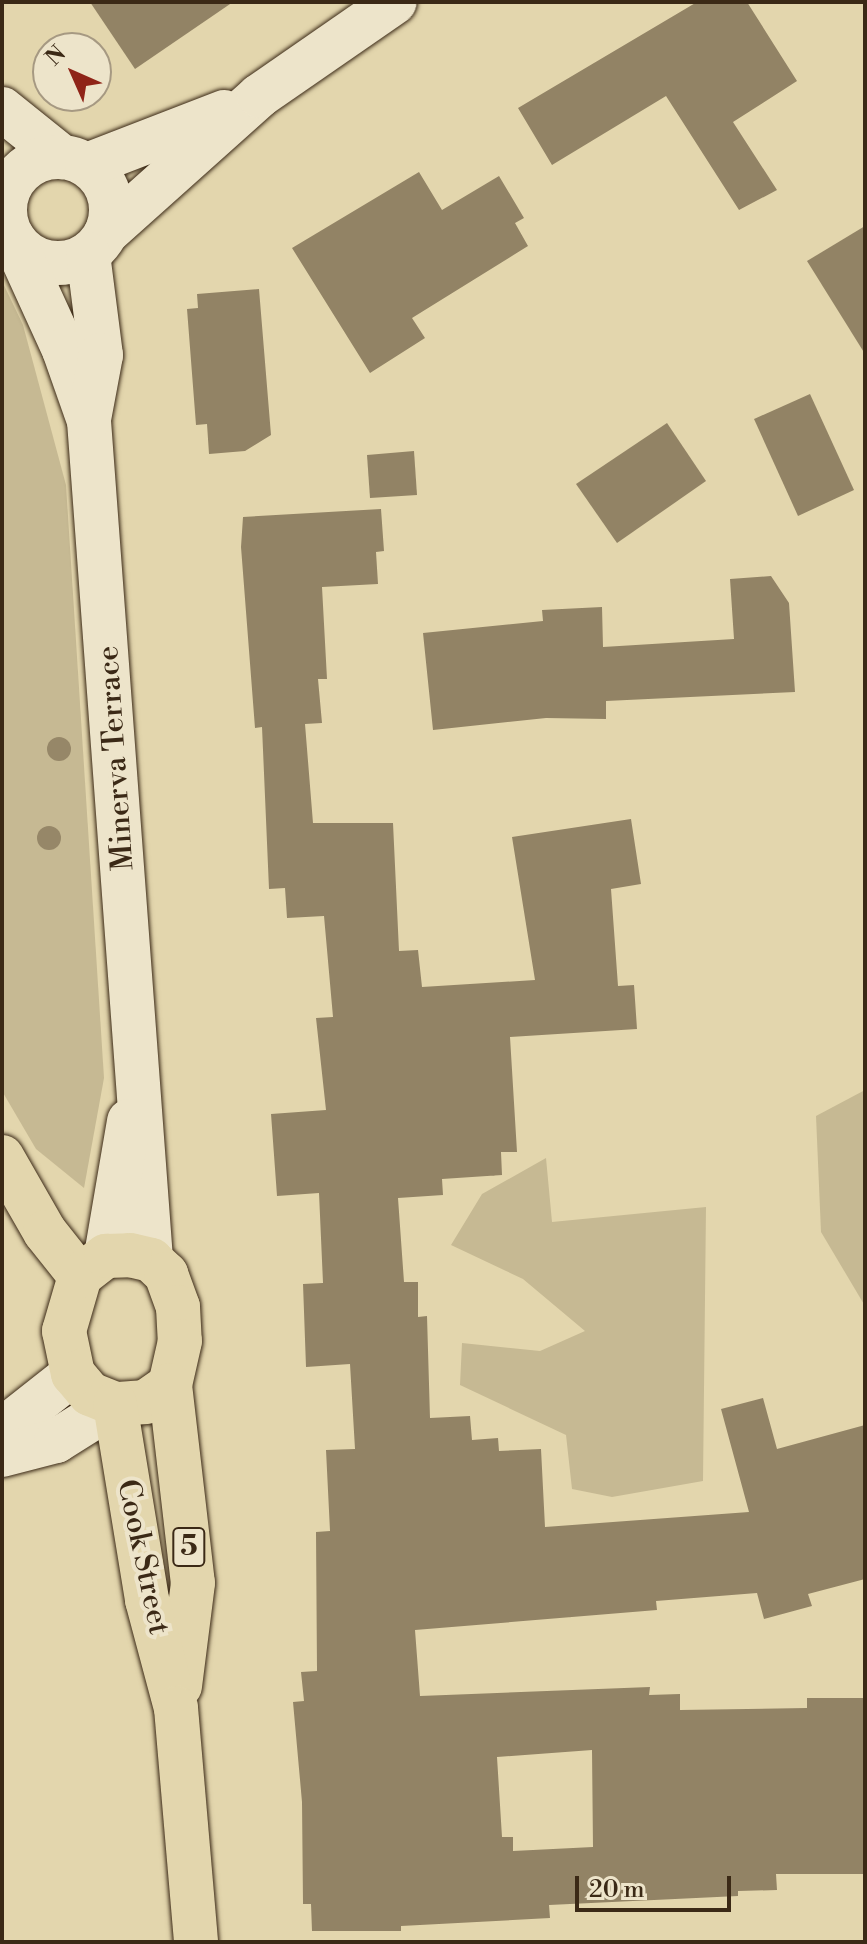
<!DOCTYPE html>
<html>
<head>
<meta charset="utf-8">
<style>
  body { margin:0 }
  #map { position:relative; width:867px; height:1944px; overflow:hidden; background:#e3d6ad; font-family:"Libre Bodoni",serif }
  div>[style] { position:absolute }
  .green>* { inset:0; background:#c6b993 }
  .building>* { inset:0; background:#928365 }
  .roads { filter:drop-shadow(0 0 2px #3b2916) drop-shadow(0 0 2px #3b2916) }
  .secondary>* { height:44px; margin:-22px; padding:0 22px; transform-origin:22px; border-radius:22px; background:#ede4ca }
  .secondary>.ring { margin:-22px; padding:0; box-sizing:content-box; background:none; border:44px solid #ede4ca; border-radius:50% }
  .primary>* { height:44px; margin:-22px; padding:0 22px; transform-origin:22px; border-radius:22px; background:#e3d6ad }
  .trees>* { width:24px; height:24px; margin:-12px; border-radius:50%; background:#968768 }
  span { translate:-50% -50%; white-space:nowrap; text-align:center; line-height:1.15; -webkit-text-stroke:8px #ede4ca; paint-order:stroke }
  .shield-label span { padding:2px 6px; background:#ede4ca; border:2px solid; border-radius:6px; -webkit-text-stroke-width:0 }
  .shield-label { font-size:28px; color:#3b2916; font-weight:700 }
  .street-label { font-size:30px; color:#3b2916 }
  .frame { position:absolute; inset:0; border:4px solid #3b2916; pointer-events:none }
  .north { position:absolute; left:32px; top:32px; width:80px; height:80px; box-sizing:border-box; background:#ede4ca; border:2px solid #a69982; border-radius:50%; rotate:315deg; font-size:22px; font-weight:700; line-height:32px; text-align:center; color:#3b2916 }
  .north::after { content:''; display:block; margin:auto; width:28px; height:36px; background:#8f2418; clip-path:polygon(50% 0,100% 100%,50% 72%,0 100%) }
  .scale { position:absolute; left:575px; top:1876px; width:156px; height:36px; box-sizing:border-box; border:4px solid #3b2916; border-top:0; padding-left:10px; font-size:24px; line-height:28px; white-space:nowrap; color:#3b2916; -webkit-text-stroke:6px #ede4ca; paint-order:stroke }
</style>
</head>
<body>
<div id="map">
  <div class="green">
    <div style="clip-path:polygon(2px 281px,23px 325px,66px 485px,104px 1078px,84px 1188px,36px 1149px,2px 1091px)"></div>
    <div style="clip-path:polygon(865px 1090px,865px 1306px,821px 1232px,816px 1116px)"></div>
    <div style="clip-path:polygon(546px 1158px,552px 1222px,706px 1207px,703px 1481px,612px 1497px,572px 1489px,566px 1435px,460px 1385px,462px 1343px,540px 1351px,585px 1331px,523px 1279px,451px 1245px,482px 1194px)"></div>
  </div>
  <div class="building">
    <div style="clip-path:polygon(90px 2px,233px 2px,135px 69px)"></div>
    <div style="clip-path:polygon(697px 2px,747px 2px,797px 81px,733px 122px,777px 190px,739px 210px,666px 96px,552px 165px,518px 108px)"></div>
    <div style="clip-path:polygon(419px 172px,442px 210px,499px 176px,524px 218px,515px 223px,528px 246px,412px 318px,425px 338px,370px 373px,292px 248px)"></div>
    <div style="clip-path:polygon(865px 226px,865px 354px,807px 261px)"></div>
    <div style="clip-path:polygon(259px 289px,271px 435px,245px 451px,209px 454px,207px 424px,196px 425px,187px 309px,198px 308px,197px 294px)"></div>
    <div style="clip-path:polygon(810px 394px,854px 490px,798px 516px,754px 419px)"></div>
    <div style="clip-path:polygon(667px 423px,706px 481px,617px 543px,576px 484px)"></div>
    <div style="clip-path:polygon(414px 451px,417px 495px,370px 498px,367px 455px)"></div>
    <div style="clip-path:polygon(evenodd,381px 509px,384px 551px,376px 552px,378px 584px,322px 587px,327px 679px,318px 679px,322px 723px,305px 724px,313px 823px,393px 823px,399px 951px,418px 950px,422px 987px,535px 980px,512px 837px,631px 819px,641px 884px,611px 889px,618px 986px,634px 985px,637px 1029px,510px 1037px,517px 1152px,501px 1152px,502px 1175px,442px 1179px,443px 1195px,398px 1198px,404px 1282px,418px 1282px,418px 1317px,427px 1316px,430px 1418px,470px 1416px,472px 1440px,498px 1438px,499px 1451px,541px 1449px,545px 1527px,749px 1512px,721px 1409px,763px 1398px,777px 1449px,865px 1425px,865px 1579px,808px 1594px,812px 1606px,764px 1619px,757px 1593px,656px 1601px,657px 1610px,415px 1630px,420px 1696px,650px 1687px,649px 1695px,680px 1694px,680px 1710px,807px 1708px,807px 1698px,865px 1698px,865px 1874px,776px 1874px,777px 1890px,738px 1891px,738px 1896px,549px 1905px,550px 1918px,401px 1926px,401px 1931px,312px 1931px,311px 1904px,303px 1904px,302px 1802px,293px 1702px,304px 1701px,301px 1672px,317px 1671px,316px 1532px,330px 1531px,326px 1450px,355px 1449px,350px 1364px,306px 1367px,303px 1284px,323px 1283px,319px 1193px,277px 1196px,271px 1114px,326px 1110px,316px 1018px,333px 1017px,324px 916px,287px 918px,285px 888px,269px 889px,262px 727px,255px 728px,241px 547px,243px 517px,381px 509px,592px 1750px,593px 1847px,513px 1851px,513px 1837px,502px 1837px,497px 1757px,592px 1750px)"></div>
    <div style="clip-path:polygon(771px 576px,789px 603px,795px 692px,606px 701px,606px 719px,546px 718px,433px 730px,423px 633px,543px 621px,542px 610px,602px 607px,603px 647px,734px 639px,730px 579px)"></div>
  </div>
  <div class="roads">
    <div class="secondary">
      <div style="left:2px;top:109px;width:77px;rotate:38.7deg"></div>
      <div class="ring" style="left:5px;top:157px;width:62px;height:62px"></div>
      <div style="left:87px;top:165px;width:147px;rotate:-21.1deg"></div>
      <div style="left:106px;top:233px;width:205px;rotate:-41.8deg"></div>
      <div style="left:259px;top:96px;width:165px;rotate:-34.7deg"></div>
      <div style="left:13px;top:238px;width:123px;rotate:65.5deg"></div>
      <div style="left:64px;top:350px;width:75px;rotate:70.6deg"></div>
      <div style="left:89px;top:421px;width:841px;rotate:85.77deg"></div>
      <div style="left:88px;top:254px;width:102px;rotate:82.7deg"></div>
      <div style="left:101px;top:355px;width:65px;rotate:100.6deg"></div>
      <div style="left:106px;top:1256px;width:137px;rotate:-80.3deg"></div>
      <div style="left:2px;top:1430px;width:90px;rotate:-38.3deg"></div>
      <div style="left:2px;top:1455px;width:56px;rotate:-14.5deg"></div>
      <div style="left:56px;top:1441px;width:70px;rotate:-32.1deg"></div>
    </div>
    <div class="primary">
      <div style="left:2px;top:1157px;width:86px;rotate:60.2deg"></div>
      <div style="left:45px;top:1232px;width:56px;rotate:51.5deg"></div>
      <div style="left:130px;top:1255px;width:22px;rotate:13deg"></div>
      <div style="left:151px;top:1260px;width:21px;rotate:43deg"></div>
      <div style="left:166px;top:1274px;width:35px;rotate:70deg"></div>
      <div style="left:178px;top:1307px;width:34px;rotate:87deg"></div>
      <div style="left:180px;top:1341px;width:45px;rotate:102.8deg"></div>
      <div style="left:170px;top:1385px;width:29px;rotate:145deg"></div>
      <div style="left:146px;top:1402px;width:31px;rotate:176deg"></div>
      <div style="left:115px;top:1404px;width:27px;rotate:-158deg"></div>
      <div style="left:90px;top:1394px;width:26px;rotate:-130deg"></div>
      <div style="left:73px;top:1374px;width:44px;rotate:-101.8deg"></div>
      <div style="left:64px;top:1331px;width:57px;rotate:-73.8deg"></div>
      <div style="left:80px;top:1276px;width:33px;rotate:-38deg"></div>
      <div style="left:106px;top:1256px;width:24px;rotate:-2deg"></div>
      <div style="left:170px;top:1385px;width:199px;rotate:83.4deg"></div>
      <div style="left:193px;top:1583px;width:104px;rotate:97.2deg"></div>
      <div style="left:115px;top:1404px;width:199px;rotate:80.7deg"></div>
      <div style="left:147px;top:1600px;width:112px;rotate:75deg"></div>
      <div style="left:176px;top:1708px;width:235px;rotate:85.1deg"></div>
    </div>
  </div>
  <div class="trees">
    <div style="left:59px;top:749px"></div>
    <div style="left:49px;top:838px"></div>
  </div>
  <div class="shield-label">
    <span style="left:189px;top:1547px">5</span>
  </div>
  <div class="street-label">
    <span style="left:116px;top:758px;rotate:-94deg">Minerva Terrace</span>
    <span style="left:143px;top:1557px;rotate:78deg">Cook Street</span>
  </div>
  <div class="frame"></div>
  <div class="north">N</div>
  <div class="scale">20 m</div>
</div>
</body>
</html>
